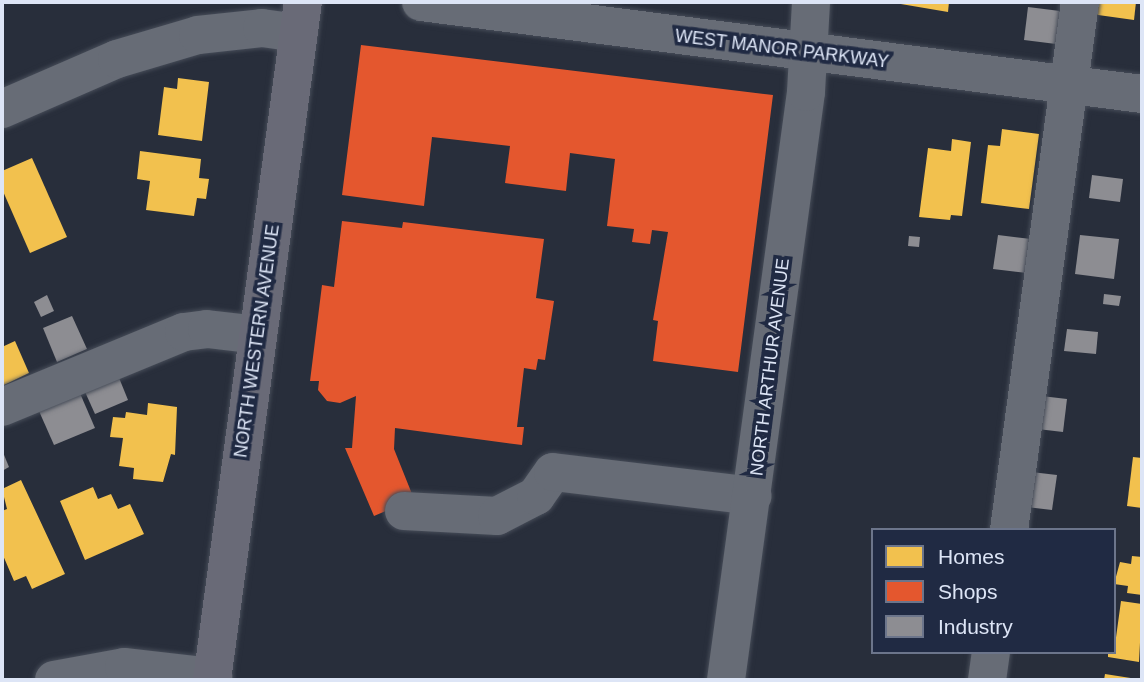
<!DOCTYPE html>
<html>
<head>
<meta charset="utf-8">
<style>
  body { margin:0 }
  #map { position:relative; width:1144px; height:682px; overflow:hidden; background:#282e3b; font-family:Arial,sans-serif }
  div>[style] { position:absolute }
  .homes>* { inset:0; background:#f2c14e }
  .shops>* { inset:0; background:#e4572e }
  .industry>* { inset:0; background:#8d8d92 }
  .roads { filter:drop-shadow(0 0 2px #464c58) drop-shadow(0 0 2px #464c58) }
  .minor>* { height:38px; margin:-19px; padding:0 19px; transform-origin:19px; border-radius:19px; background:#676c76 }
  .major>* { height:38px; margin:-19px; padding:0 19px; transform-origin:19px; border-radius:19px; background:#696a77 }
  span { translate:-50% -50%; white-space:nowrap; text-align:center; line-height:1.15; -webkit-text-stroke:7px #202a43; paint-order:stroke }
  .street-label { font-size:18px; color:#dde5f6 }
  .frame { position:absolute; inset:0; border:4px solid #dde5f6; pointer-events:none }
  .legend { position:absolute; left:871px; top:528px; width:245px; height:126px; box-sizing:border-box; background:#202a43; border:2px solid #6c758b; margin:0; padding:9px 12px; list-style:none; font-size:21px; color:#dde5f6 }
  .legend li { display:flex; align-items:center; gap:14px; height:35px }
  .legend b { width:35px; border:2px solid #6c758b }
</style>
</head>
<body>
<div id="map">
  <div class="homes">
    <div style="clip-path:polygon(889px 2px,949px 2px,948px 12px)"></div>
    <div style="clip-path:polygon(1092px 2px,1136px 2px,1134px 20px,1091px 14px)"></div>
    <div style="clip-path:polygon(178px 78px,209px 82px,202px 141px,158px 135px,164px 87px,177px 89px)"></div>
    <div style="clip-path:polygon(1002px 129px,1039px 134px,1029px 209px,981px 203px,988px 145px,1000px 146px)"></div>
    <div style="clip-path:polygon(952px 139px,971px 142px,962px 216px,951px 215px,950px 220px,919px 217px,928px 148px,951px 151px)"></div>
    <div style="clip-path:polygon(140px 151px,201px 159px,199px 178px,209px 179px,206px 199px,197px 198px,194px 216px,146px 210px,150px 181px,137px 179px)"></div>
    <div style="clip-path:polygon(32px 158px,67px 237px,30px 253px,2px 189px,2px 171px)"></div>
    <div style="clip-path:polygon(15px 341px,29px 373px,2px 386px,2px 347px)"></div>
    <div style="clip-path:polygon(148px 403px,177px 407px,175px 455px,171px 454px,163px 482px,133px 479px,134px 468px,119px 466px,123px 438px,110px 437px,113px 417px,125px 418px,126px 412px,147px 415px)"></div>
    <div style="clip-path:polygon(1133px 457px,1142px 458px,1142px 508px,1127px 506px)"></div>
    <div style="clip-path:polygon(21px 480px,65px 574px,32px 589px,26px 576px,14px 581px,2px 553px,2px 511px,7px 509px,2px 489px)"></div>
    <div style="clip-path:polygon(93px 487px,98px 499px,111px 494px,118px 509px,130px 504px,144px 534px,85px 560px,60px 501px)"></div>
    <div style="clip-path:polygon(1132px 556px,1142px 557px,1142px 595px,1127px 593px,1128px 586px,1114px 584px,1120px 562px,1131px 564px)"></div>
    <div style="clip-path:polygon(1121px 601px,1142px 604px,1139px 662px,1108px 657px,1108px 652px,1114px 652px)"></div>
    <div style="clip-path:polygon(1105px 674px,1137px 679px,1137px 680px,1104px 680px)"></div>
  </div>
  <div class="shops">
    <div style="clip-path:polygon(361px 45px,773px 95px,738px 372px,653px 361px,658px 321px,653px 320px,668px 232px,652px 230px,650px 244px,632px 242px,634px 229px,607px 226px,615px 159px,570px 153px,566px 191px,505px 183px,510px 146px,432px 137px,424px 206px,342px 195px)"></div>
    <div style="clip-path:polygon(342px 221px,402px 228px,403px 222px,544px 239px,536px 298px,554px 301px,545px 360px,538px 359px,536px 370px,524px 368px,517px 427px,524px 427px,522px 445px,395px 428px,394px 449px,414px 499px,374px 516px,345px 448px,352px 448px,356px 396px,340px 403px,327px 401px,318px 390px,319px 381px,310px 381px,322px 285px,334px 287px)"></div>
  </div>
  <div class="industry">
    <div style="clip-path:polygon(1028px 7px,1060px 11px,1056px 44px,1024px 40px)"></div>
    <div style="clip-path:polygon(1092px 175px,1123px 179px,1120px 202px,1089px 198px)"></div>
    <div style="clip-path:polygon(998px 235px,1031px 239px,1027px 273px,993px 269px)"></div>
    <div style="clip-path:polygon(1080px 235px,1119px 239px,1114px 279px,1075px 274px)"></div>
    <div style="clip-path:polygon(909px 236px,920px 237px,919px 247px,908px 246px)"></div>
    <div style="clip-path:polygon(1104px 294px,1121px 296px,1119px 306px,1103px 304px)"></div>
    <div style="clip-path:polygon(47px 295px,54px 311px,41px 317px,34px 302px)"></div>
    <div style="clip-path:polygon(72px 316px,87px 349px,57px 362px,43px 328px)"></div>
    <div style="clip-path:polygon(1067px 329px,1098px 332px,1096px 354px,1064px 351px)"></div>
    <div style="clip-path:polygon(115px 368px,128px 400px,95px 414px,81px 383px)"></div>
    <div style="clip-path:polygon(76px 384px,95px 428px,54px 445px,35px 402px)"></div>
    <div style="clip-path:polygon(1033px 395px,1067px 399px,1063px 432px,1029px 428px)"></div>
    <div style="clip-path:polygon(2px 450px,9px 467px,2px 471px)"></div>
    <div style="clip-path:polygon(1023px 471px,1057px 475px,1052px 510px,1018px 506px)"></div>
  </div>
  <div class="roads">
    <div class="minor">
      <div style="left:421px;top:2px;width:727px;rotate:7.27deg"></div>
      <div style="left:2px;top:109px;width:125px;rotate:-23.5deg"></div>
      <div style="left:117px;top:59px;width:84px;rotate:-16.5deg"></div>
      <div style="left:198px;top:35px;width:64px;rotate:-6.2deg"></div>
      <div style="left:262px;top:28px;width:37px;rotate:8deg"></div>
      <div style="left:2px;top:407px;width:197px;rotate:-22.4deg"></div>
      <div style="left:184px;top:332px;width:23px;rotate:-7deg"></div>
      <div style="left:207px;top:329px;width:51px;rotate:6.7deg"></div>
      <div style="left:404px;top:511px;width:93px;rotate:3.1deg"></div>
      <div style="left:497px;top:516px;width:44px;rotate:-27.1deg"></div>
      <div style="left:536px;top:496px;width:29px;rotate:-55deg"></div>
      <div style="left:553px;top:472px;width:201px;rotate:6.8deg"></div>
      <div style="left:1009px;top:530px;width:533px;rotate:-82.34deg"></div>
      <div style="left:54px;top:680px;width:71px;rotate:-10.5deg"></div>
      <div style="left:124px;top:667px;width:90px;rotate:6.4deg"></div>
      <div style="left:726px;top:680px;width:593px;rotate:-82.25deg"></div>
      <div style="left:806px;top:92px;width:90px;rotate:-86.8deg"></div>
      <div style="left:987px;top:680px;width:28px;rotate:-82deg"></div>
    </div>
    <div class="major">
      <div style="left:212px;top:680px;width:684px;rotate:-82.36deg"></div>
    </div>
  </div>
  <div class="street-label">
    <span style="left:782px;top:49px;rotate:7deg">WEST MANOR PARKWAY</span>
    <span style="left:257px;top:341px;rotate:-82deg">NORTH WESTERN AVENUE</span>
    <span style="left:770px;top:367px;rotate:-83deg">NORTH ARTHUR AVENUE</span>
  </div>
  <div class="frame"></div>
  <ul class="legend">
  <li><b style="height:19px;background:#f2c14e"></b>Homes</li>
  <li><b style="height:19px;background:#e4572e"></b>Shops</li>
  <li><b style="height:19px;background:#8d8d92"></b>Industry</li>
  </ul>
</div>
</body>
</html>
